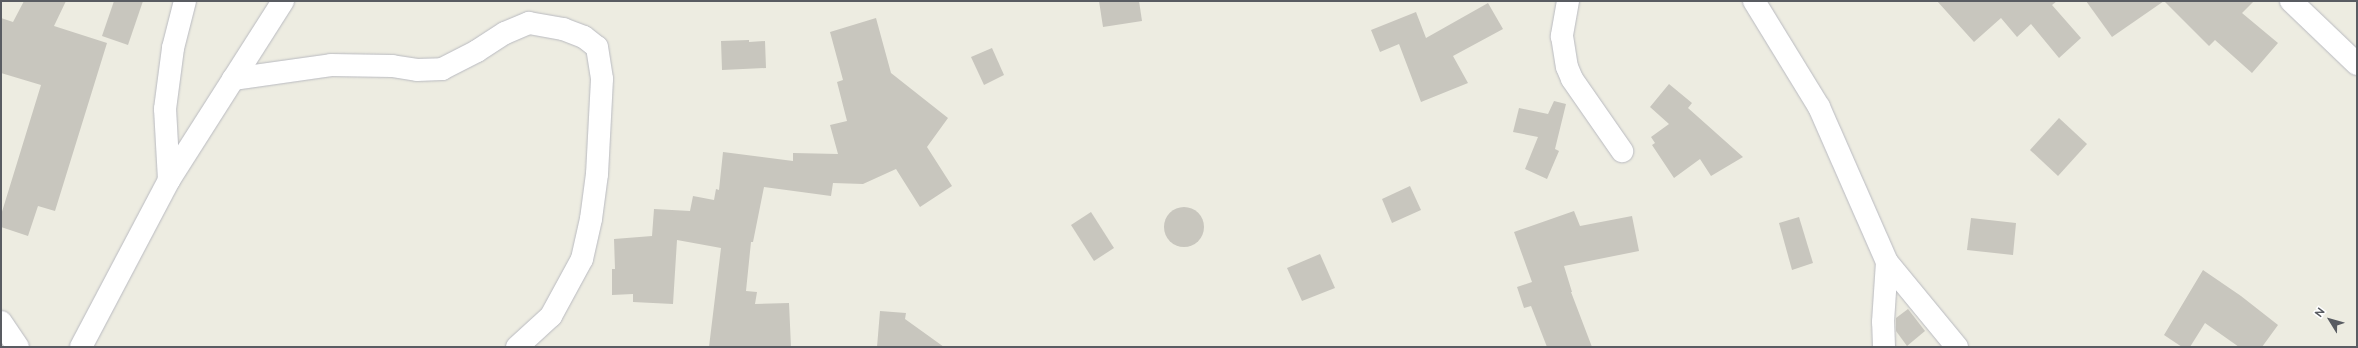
<!DOCTYPE html>
<html>
<head>
<meta charset="utf-8">
<style>
  body { margin:0 }
  #map { position:relative; width:2358px; height:348px; overflow:hidden; background:#edece1; font-family:Raleway,sans-serif }
  div>[style] { position:absolute }
  .building>* { inset:0; background:#c8c6be }
  .round { border-radius:50% }
  .roads { filter:drop-shadow(0 0 1px #b9bac0) drop-shadow(0 0 1px #b9bac0) }
  .minor>* { height:22px; margin:-11px; padding:0 11px; transform-origin:11px; border-radius:11px; background:#fff }
  span { translate:-50% -50%; white-space:nowrap; text-align:center; line-height:1.15; -webkit-text-stroke:3px #fff; paint-order:stroke }
  .frame { position:absolute; inset:0; border:2px solid #595c62; pointer-events:none }
  .north { position:absolute; left:2310px; top:300px; width:40px; height:40px; -webkit-text-stroke:3px #fff; paint-order:stroke; rotate:307deg; font-size:11px; font-weight:700; line-height:16px; text-align:center; color:#595c62 }
  .north::after { content:''; display:block; margin:auto; width:14px; height:18px; background:#595c62; clip-path:polygon(50% 0,100% 100%,50% 72%,0 100%) }
</style>
</head>
<body>
<div id="map">
  <div class="building">
    <div style="clip-path:polygon(24px 1px,66px 1px,54px 26px,107px 43px,55px 211px,38px 206px,28px 236px,1px 227px,1px 215px,41px 85px,1px 73px,1px 18px,13px 22px)"></div>
    <div style="clip-path:polygon(114px 1px,143px 1px,128px 45px,102px 36px)"></div>
    <div style="clip-path:polygon(1099px 1px,1139px 1px,1142px 21px,1103px 27px)"></div>
    <div style="clip-path:polygon(1937px 1px,2057px 1px,2052px 5px,2081px 38px,2059px 58px,2031px 24px,2017px 37px,2001px 18px,1974px 42px)"></div>
    <div style="clip-path:polygon(2086px 1px,2164px 1px,2112px 37px)"></div>
    <div style="clip-path:polygon(2164px 1px,2254px 1px,2242px 13px,2278px 43px,2252px 73px,2215px 40px,2209px 46px)"></div>
    <div style="clip-path:polygon(1488px 3px,1503px 29px,1453px 56px,1468px 83px,1421px 102px,1399px 44px,1380px 52px,1371px 30px,1416px 12px,1426px 38px)"></div>
    <div style="clip-path:polygon(876px 18px,891px 73px,948px 118px,927px 147px,952px 186px,920px 207px,896px 169px,863px 184px,833px 183px,831px 196px,764px 187px,753px 242px,751px 242px,746px 291px,757px 292px,755px 304px,789px 303px,791px 347px,709px 347px,721px 248px,677px 240px,673px 304px,633px 302px,633px 294px,612px 295px,612px 269px,615px 269px,614px 239px,652px 236px,654px 209px,690px 211px,693px 196px,714px 200px,716px 189px,719px 190px,723px 152px,793px 161px,793px 153px,838px 154px,830px 125px,847px 121px,837px 82px,843px 80px,830px 32px)"></div>
    <div style="clip-path:polygon(749px 40px,749px 42px,765px 41px,766px 68px,722px 70px,721px 41px)"></div>
    <div style="clip-path:polygon(992px 48px,1004px 75px,984px 85px,971px 57px)"></div>
    <div style="clip-path:polygon(1669px 84px,1692px 103px,1688px 108px,1743px 157px,1711px 176px,1700px 159px,1674px 178px,1652px 145px,1655px 143px,1651px 137px,1669px 124px,1650px 107px)"></div>
    <div style="clip-path:polygon(1554px 101px,1566px 104px,1555px 149px,1559px 151px,1547px 179px,1525px 169px,1538px 137px,1513px 132px,1519px 108px,1548px 114px)"></div>
    <div style="clip-path:polygon(2059px 118px,2087px 144px,2058px 176px,2030px 150px)"></div>
    <div style="clip-path:polygon(1410px 186px,1421px 210px,1392px 223px,1382px 199px)"></div>
    <div class="round" style="left:1164px;top:207px;width:40px;height:40px"></div>
    <div style="clip-path:polygon(1574px 211px,1580px 226px,1632px 216px,1639px 251px,1564px 266px,1572px 292px,1571px 292px,1592px 347px,1547px 347px,1531px 306px,1524px 308px,1517px 287px,1532px 282px,1514px 232px)"></div>
    <div style="clip-path:polygon(1091px 212px,1114px 248px,1094px 261px,1071px 225px)"></div>
    <div style="clip-path:polygon(1799px 217px,1813px 263px,1792px 270px,1779px 223px)"></div>
    <div style="clip-path:polygon(1971px 218px,2016px 223px,2013px 255px,1967px 250px)"></div>
    <div style="clip-path:polygon(1320px 254px,1335px 288px,1302px 301px,1287px 268px)"></div>
    <div style="clip-path:polygon(2203px 270px,2241px 296px,2278px 325px,2262px 347px,2239px 347px,2205px 323px,2190px 347px,2182px 347px,2164px 335px)"></div>
    <div style="clip-path:polygon(1908px 309px,1925px 331px,1907px 346px,1896px 331px,1896px 318px)"></div>
    <div style="clip-path:polygon(880px 311px,906px 313px,905px 319px,944px 347px,877px 347px)"></div>
  </div>
  <div class="roads">
    <div class="minor">
      <div style="left:1568px;top:1px;width:36px;rotate:100deg"></div>
      <div style="left:1562px;top:36px;width:31px;rotate:81deg"></div>
      <div style="left:1567px;top:67px;width:13px;rotate:67deg"></div>
      <div style="left:1572px;top:79px;width:88px;rotate:55.2deg"></div>
      <div style="left:1754px;top:1px;width:124px;rotate:58.5deg"></div>
      <div style="left:1819px;top:107px;width:169px;rotate:66.3deg"></div>
      <div style="left:1887px;top:262px;width:110px;rotate:50.5deg"></div>
      <div style="left:2291px;top:1px;width:91px;rotate:43.7deg"></div>
      <div style="left:233px;top:79px;width:99px;rotate:-8.1deg"></div>
      <div style="left:331px;top:65px;width:61px;rotate:0.9deg"></div>
      <div style="left:392px;top:66px;width:25px;rotate:9deg"></div>
      <div style="left:417px;top:70px;width:25px;rotate:-2deg"></div>
      <div style="left:442px;top:69px;width:39px;rotate:-27deg"></div>
      <div style="left:477px;top:51px;width:33px;rotate:-33deg"></div>
      <div style="left:505px;top:33px;width:26px;rotate:-23deg"></div>
      <div style="left:529px;top:23px;width:35px;rotate:10deg"></div>
      <div style="left:563px;top:29px;width:22px;rotate:21deg"></div>
      <div style="left:584px;top:37px;width:16px;rotate:38deg"></div>
      <div style="left:597px;top:47px;width:32px;rotate:81deg"></div>
      <div style="left:602px;top:79px;width:95px;rotate:93deg"></div>
      <div style="left:597px;top:174px;width:45px;rotate:97.6deg"></div>
      <div style="left:591px;top:219px;width:41px;rotate:102.7deg"></div>
      <div style="left:582px;top:259px;width:65px;rotate:118.5deg"></div>
      <div style="left:551px;top:316px;width:46px;rotate:137.6deg"></div>
      <div style="left:169px;top:180px;width:71px;rotate:-93.2deg"></div>
      <div style="left:165px;top:109px;width:62px;rotate:-82.5deg"></div>
      <div style="left:173px;top:48px;width:49px;rotate:-75.7deg"></div>
      <div style="left:1px;top:322px;width:30px;rotate:56deg"></div>
      <div style="left:81px;top:347px;width:189px;rotate:-62.2deg"></div>
      <div style="left:169px;top:180px;width:212px;rotate:-57.5deg"></div>
      <div style="left:1884px;top:347px;width:25px;rotate:-92deg"></div>
      <div style="left:1883px;top:322px;width:60px;rotate:-86.2deg"></div>
    </div>
  </div>
  <div class="frame"></div>
  <div class="north">N</div>
</div>
</body>
</html>
